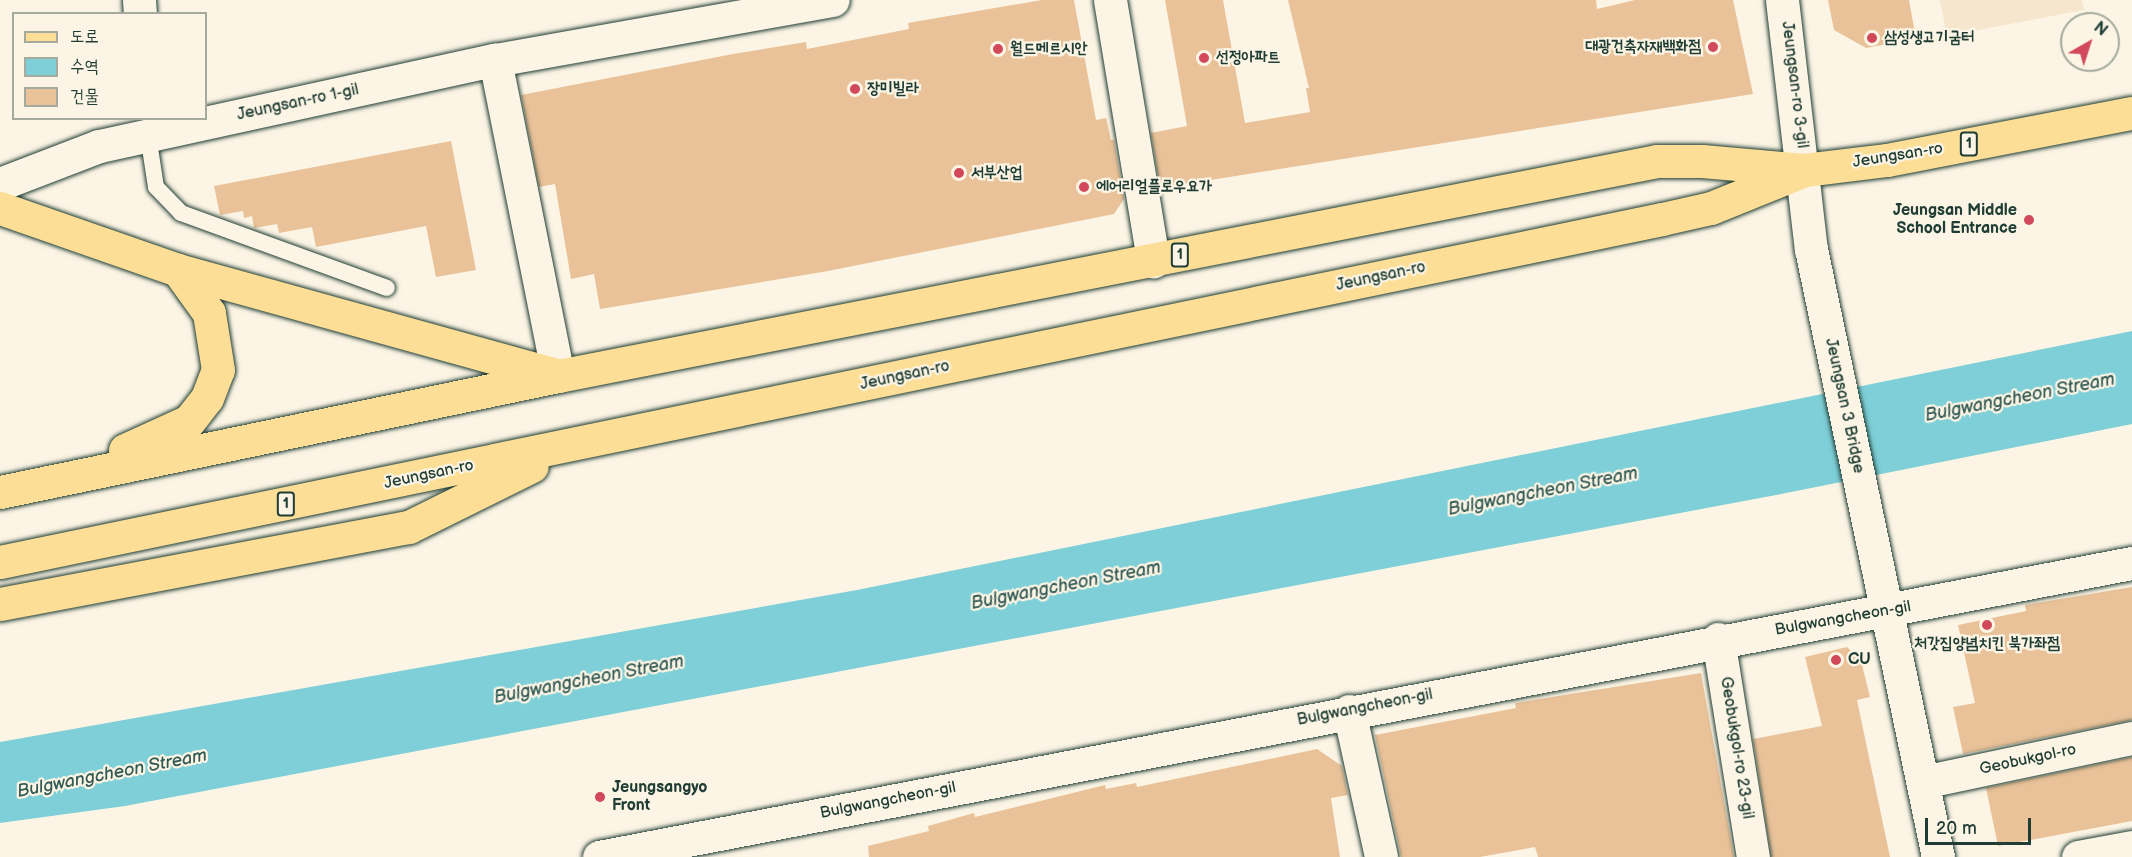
<!DOCTYPE html>
<html>
<head>
<meta charset="utf-8">
<style>
  body { margin:0 }
  #map { position:relative; width:2132px; height:857px; overflow:hidden; background:#fcf5e5; font-family:"Balsamiq Sans","Poor Story",sans-serif }
  div>[style] { position:absolute }
  .built>* { inset:0; background:#f6e6ce }
  .water>* { inset:0; background:#7ecfd7 }
  .building>* { inset:0; background:#e9c299 }
  .roads { filter:drop-shadow(0 0 2px #1f3d34) drop-shadow(0 0 2px #1f3d34) }
  .service>* { height:16px; margin:-8px; padding:0 8px; transform-origin:8px; border-radius:8px; background:#fcf5e5 }
  .minor>* { height:33px; margin:-16.5px; padding:0 16.5px; transform-origin:16.5px; border-radius:16.5px; background:#fcf5e5 }
  .tertiary>* { height:33px; margin:-16.5px; padding:0 16.5px; transform-origin:16.5px; border-radius:16.5px; background:#fcf5e5 }
  .primary>* { height:33px; margin:-16.5px; padding:0 16.5px; transform-origin:16.5px; border-radius:16.5px; background:#fcde96 }
  .dots>* { width:16px; height:16px; translate:-50% -50%; box-sizing:border-box; border:3px solid #fcf5e5; border-radius:50% }
  span { translate:-50% -50%; white-space:nowrap; text-align:center; line-height:1.15; -webkit-text-stroke:4.5px #fcf5e5; paint-order:stroke }
  .shield-label span { padding:2px 4px; background:#fcf5e5; border:2px solid; border-radius:4px; -webkit-text-stroke-width:0 }
  .shield-label { font-size:15px; color:#1f3d34; font-weight:700 }
  .poi-label { font-size:16px; color:#1f3d34; font-weight:700 }
  .left { translate:0 -50%; text-align:left }
  .right { translate:-100% -50%; text-align:right }
  .street-label { font-size:16px; color:#1f3d34 }
  .water-label { font-size:18px; color:#325a55; font-style:italic }
  .legend { position:absolute; left:12px; top:12px; width:195px; height:108px; box-sizing:border-box; background:#fcf5e5; border:2px solid #a4ab9e; margin:0; padding:8px 10px; list-style:none; font-size:18px; color:#1f3d34 }
  .legend li { display:flex; align-items:center; gap:12px; height:30px }
  .legend b { width:30px; border:2px solid #a4ab9e }
  .north { position:absolute; left:2060px; top:12px; width:60px; height:60px; box-sizing:border-box; background:#fcf5e5; border:2px solid #a4ab9e; border-radius:50%; rotate:39deg; font-size:16px; font-weight:700; line-height:24px; text-align:center; color:#1f3d34 }
  .north::after { content:''; display:block; margin:auto; width:21px; height:27px; background:#d1495b; clip-path:polygon(50% 0,100% 100%,50% 72%,0 100%) }
  .scale { position:absolute; left:1925px; top:818px; width:106px; height:27px; box-sizing:border-box; border:3px solid #1f3d34; border-top:0; padding-left:8px; font-size:18px; line-height:21px; white-space:nowrap; color:#1f3d34; -webkit-text-stroke:4px #fcf5e5; paint-order:stroke }
</style>
</head>
<body>
<div id="map">
  <div class="built">
    <div style="clip-path:polygon(1940px 0,2082px 0,2084px 10px,1947px 36px)"></div>
  </div>
  <div class="water">
    <div style="clip-path:polygon(2132px 331px,2132px 424px,1781px 494px,125px 806px,0 823px,0 742px,857px 590px)"></div>
  </div>
  <div class="building">
    <div style="clip-path:polygon(1042px 0,1074px 0,1096px 120px,1106px 118px,1111px 140px,1114px 140px,1124px 199px,1114px 214px,828px 271px,600px 309px,594px 274px,571px 279px,555px 184px,539px 187px,521px 95px,733px 54px,806px 42px,807px 49px,909px 29px,908px 23px)"></div>
    <div style="clip-path:polygon(1165px 0,1223px 0,1245px 123px,1310px 112px,1306px 88px,1309px 88px,1288px 0,1596px 0,1597px 9px,1635px 0,1733px 0,1753px 94px,1160px 188px,1151px 133px,1187px 126px)"></div>
    <div style="clip-path:polygon(1828px 0,1909px 0,1916px 39px,1866px 48px,1834px 30px)"></div>
    <div style="clip-path:polygon(451px 141px,476px 270px,436px 277px,426px 226px,316px 247px,312px 227px,279px 233px,277px 224px,254px 228px,252px 216px,244px 218px,243px 211px,220px 215px,214px 186px)"></div>
    <div style="clip-path:polygon(2132px 587px,2132px 720px,1963px 754px,1953px 707px,1975px 703px,1958px 625px,2026px 611px,2025px 605px)"></div>
    <div style="clip-path:polygon(1847px 647px,1861px 661px,1870px 697px,1857px 700px,1890px 857px,1771px 857px,1753px 739px,1822px 726px,1805px 657px)"></div>
    <div style="clip-path:polygon(1701px 673px,1734px 857px,1538px 857px,1535px 847px,1480px 857px,1401px 857px,1375px 735px,1516px 708px,1515px 703px)"></div>
    <div style="clip-path:polygon(1317px 749px,1342px 766px,1348px 795px,1331px 798px,1340px 857px,869px 857px,868px 846px,929px 831px,928px 826px,974px 813px,975px 817px,1105px 785px,1106px 789px,1136px 783px,1137px 787px)"></div>
    <div style="clip-path:polygon(2132px 757px,2132px 821px,1998px 846px,1986px 788px)"></div>
  </div>
  <div class="roads">
    <div class="service">
      <div style="left:148px;top:135px;width:53px;rotate:81.3deg"></div>
      <div style="left:156px;top:187px;width:36px;rotate:46deg"></div>
      <div style="left:181px;top:213px;width:219px;rotate:20deg"></div>
    </div>
    <div class="minor">
      <div style="left:139px;top:0;width:14px;rotate:86deg"></div>
      <div style="left:1110px;top:0;width:265px;rotate:80.6deg"></div>
      <div style="left:495px;top:60px;width:322px;rotate:78.7deg"></div>
      <div style="left:0;top:184px;width:106px;rotate:-21deg"></div>
      <div style="left:99px;top:146px;width:405px;rotate:-12.3deg"></div>
      <div style="left:495px;top:60px;width:343px;rotate:-10.1deg"></div>
      <div style="left:1718px;top:639px;width:221px;rotate:80.9deg"></div>
      <div style="left:1349px;top:711px;width:149px;rotate:77.6deg"></div>
      <div style="left:1923px;top:782px;width:214px;rotate:-11.9deg"></div>
      <div style="left:2078px;top:857px;width:55px;rotate:-10.5deg"></div>
    </div>
    <div class="tertiary">
      <div style="left:1782px;top:0;width:251px;rotate:83.4deg"></div>
      <div style="left:1811px;top:249px;width:621px;rotate:78.2deg"></div>
      <div style="left:599px;top:857px;width:1561px;rotate:-10.86deg"></div>
    </div>
    <div class="primary">
      <div style="left:0;top:208px;width:188px;rotate:19.2deg"></div>
      <div style="left:178px;top:270px;width:390px;rotate:15.5deg"></div>
      <div style="left:125px;top:450px;width:70px;rotate:-24.4deg"></div>
      <div style="left:189px;top:421px;width:29px;rotate:-52deg"></div>
      <div style="left:207px;top:398px;width:30px;rotate:-69deg"></div>
      <div style="left:218px;top:370px;width:58px;rotate:-99deg"></div>
      <div style="left:209px;top:313px;width:53px;rotate:-125.8deg"></div>
      <div style="left:0;top:492px;width:570px;rotate:-11.74deg"></div>
      <div style="left:558px;top:376px;width:1120px;rotate:-11.07deg"></div>
      <div style="left:1657px;top:161px;width:45px"></div>
      <div style="left:1702px;top:161px;width:102px;rotate:5deg"></div>
      <div style="left:1804px;top:170px;width:84px;rotate:-6.9deg"></div>
      <div style="left:1887px;top:160px;width:249px;rotate:-10.9deg"></div>
      <div style="left:0;top:562px;width:1697px;rotate:-11.66deg"></div>
      <div style="left:1662px;top:219px;width:50px;rotate:-12.7deg"></div>
      <div style="left:1711px;top:208px;width:96px;rotate:-22deg"></div>
      <div style="left:0;top:604px;width:416px;rotate:-10.7deg"></div>
      <div style="left:409px;top:527px;width:137px;rotate:-26.4deg"></div>
    </div>
  </div>
  <div class="dots">
    <div style="left:1872px;top:38px;background:#d1495b"></div>
    <div style="left:1713px;top:47px;background:#d1495b"></div>
    <div style="left:998px;top:49px;background:#d1495b"></div>
    <div style="left:1204px;top:58px;background:#d1495b"></div>
    <div style="left:855px;top:89px;background:#d1495b"></div>
    <div style="left:959px;top:173px;background:#d1495b"></div>
    <div style="left:1084px;top:187px;background:#d1495b"></div>
    <div style="left:2029px;top:220px;background:#d1495b"></div>
    <div style="left:1987px;top:625px;background:#d1495b"></div>
    <div style="left:1836px;top:660px;background:#d1495b"></div>
    <div style="left:600px;top:797px;background:#d1495b"></div>
  </div>
  <div class="shield-label">
    <span style="left:1969px;top:144px">1</span>
    <span style="left:1180px;top:255px">1</span>
    <span style="left:286px;top:504px">1</span>
  </div>
  <div class="poi-label">
    <span class="left" style="left:1884px;top:38px">삼성생고기굼터</span>
    <span class="right" style="left:1701px;top:47px">대광건축자재백화점</span>
    <span class="left" style="left:1010px;top:49px">월드메르시안</span>
    <span class="left" style="left:1216px;top:58px">선정아파트</span>
    <span class="left" style="left:867px;top:89px">장미빌라</span>
    <span class="left" style="left:971px;top:173px">서부산업</span>
    <span class="left" style="left:1096px;top:187px">에어리얼플로우요가</span>
    <span class="right" style="left:2017px;top:220px">Jeungsan Middle<br>School Entrance</span>
    <span style="left:1987px;top:644px">처갓집양념치킨 북가좌점</span>
    <span class="left" style="left:1848px;top:660px">CU</span>
    <span class="left" style="left:612px;top:797px">Jeungsangyo<br>Front</span>
  </div>
  <div class="street-label">
    <span style="left:1794px;top:85px;rotate:83deg">Jeungsan-ro 3-gil</span>
    <span style="left:298px;top:103px;rotate:-12deg">Jeungsan-ro 1-gil</span>
    <span style="left:1898px;top:156px;rotate:-9deg">Jeungsan-ro</span>
    <span style="left:1381px;top:277px;rotate:-12deg">Jeungsan-ro</span>
    <span style="left:905px;top:376px;rotate:-12deg">Jeungsan-ro</span>
    <span style="left:1844px;top:406px;rotate:78deg">Jeungsan 3 Bridge</span>
    <span style="left:429px;top:475px;rotate:-12deg">Jeungsan-ro</span>
    <span style="left:1843px;top:619px;rotate:-10deg">Bulgwangcheon-gil</span>
    <span style="left:1365px;top:708px;rotate:-11deg">Bulgwangcheon-gil</span>
    <span style="left:1736px;top:748px;rotate:81deg">Geobukgol-ro 23-gil</span>
    <span style="left:2028px;top:760px;rotate:-12deg">Geobukgol-ro</span>
    <span style="left:888px;top:801px;rotate:-11deg">Bulgwangcheon-gil</span>
  </div>
  <div class="water-label">
    <span style="left:2020px;top:398px;rotate:-11deg">Bulgwangcheon Stream</span>
    <span style="left:1543px;top:492px;rotate:-11deg">Bulgwangcheon Stream</span>
    <span style="left:1066px;top:586px;rotate:-11deg">Bulgwangcheon Stream</span>
    <span style="left:589px;top:680px;rotate:-11deg">Bulgwangcheon Stream</span>
    <span style="left:112px;top:774px;rotate:-11deg">Bulgwangcheon Stream</span>
  </div>
  <ul class="legend">
  <li><b style="height:8px;background:#fcde96"></b>도로</li>
  <li><b style="height:16px;background:#7ecfd7"></b>수역</li>
  <li><b style="height:16px;background:#e9c299"></b>건물</li>
  </ul>
  <div class="north">N</div>
  <div class="scale">20 m</div>
</div>
</body>
</html>
